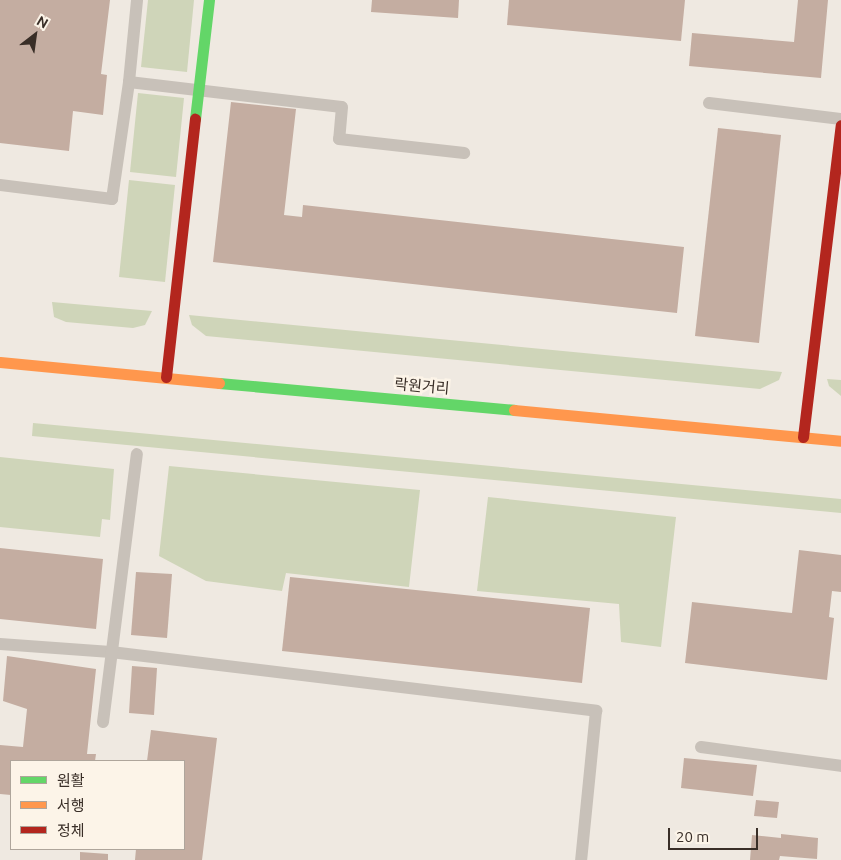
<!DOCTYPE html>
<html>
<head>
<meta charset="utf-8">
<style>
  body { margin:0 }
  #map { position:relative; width:841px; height:860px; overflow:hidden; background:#efe9e1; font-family:Ubuntu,"Noto Sans KR",sans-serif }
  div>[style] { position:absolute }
  .green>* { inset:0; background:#cfd5b9 }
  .building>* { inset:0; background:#c4ada1 }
  .lane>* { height:12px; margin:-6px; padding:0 6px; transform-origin:6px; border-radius:6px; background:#c8c1b9 }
  .fast>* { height:11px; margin:-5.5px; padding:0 5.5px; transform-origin:5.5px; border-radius:5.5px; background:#63d668 }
  .slow>* { height:11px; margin:-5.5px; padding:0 5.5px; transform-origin:5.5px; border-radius:5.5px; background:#ff974d }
  .jam>* { height:11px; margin:-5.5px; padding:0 5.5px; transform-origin:5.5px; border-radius:5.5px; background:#b3261e }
  span { translate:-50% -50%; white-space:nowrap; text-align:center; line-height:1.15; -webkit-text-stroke:5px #fcf4e8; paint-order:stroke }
  .street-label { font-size:15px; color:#392e27 }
  .legend { position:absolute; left:10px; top:760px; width:175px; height:90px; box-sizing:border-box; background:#fcf4e8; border:1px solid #aea59b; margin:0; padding:6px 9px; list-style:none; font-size:15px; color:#392e27 }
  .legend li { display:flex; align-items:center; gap:10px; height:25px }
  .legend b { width:25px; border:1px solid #aea59b }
  .north { position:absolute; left:10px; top:10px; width:50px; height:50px; -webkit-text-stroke:4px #fcf4e8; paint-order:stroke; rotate:30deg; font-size:14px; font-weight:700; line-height:20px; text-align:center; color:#392e27 }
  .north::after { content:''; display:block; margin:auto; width:18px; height:22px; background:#392e27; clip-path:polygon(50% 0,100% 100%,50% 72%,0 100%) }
  .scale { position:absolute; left:668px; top:828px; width:90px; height:22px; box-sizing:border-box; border:2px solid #392e27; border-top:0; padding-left:6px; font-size:15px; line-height:18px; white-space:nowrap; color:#392e27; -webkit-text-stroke:4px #fcf4e8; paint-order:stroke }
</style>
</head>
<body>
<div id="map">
  <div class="green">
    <div style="clip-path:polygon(148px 0,194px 0,187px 72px,141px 67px)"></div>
    <div style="clip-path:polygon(138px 93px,184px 98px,176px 177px,130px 172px)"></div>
    <div style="clip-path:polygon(129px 180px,175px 185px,165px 282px,119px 277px)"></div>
    <div style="clip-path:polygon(52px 302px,152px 311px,145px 325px,133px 328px,66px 322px,54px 317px)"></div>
    <div style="clip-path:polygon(189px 315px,782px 372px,779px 380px,760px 389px,206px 336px,192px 325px)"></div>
    <div style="clip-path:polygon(827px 379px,841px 380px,841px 396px,829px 386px)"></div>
    <div style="clip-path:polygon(33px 423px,841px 499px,841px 513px,32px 436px)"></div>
    <div style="clip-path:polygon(0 457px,114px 469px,110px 520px,102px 519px,100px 537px,0 527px)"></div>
    <div style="clip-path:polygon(169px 466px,420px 490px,409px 587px,286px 573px,282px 591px,206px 581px,159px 556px)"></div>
    <div style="clip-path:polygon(488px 497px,676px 517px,661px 647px,621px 642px,619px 604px,477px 591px)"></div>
  </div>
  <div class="building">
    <div style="clip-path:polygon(0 0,110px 0,101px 74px,107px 75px,103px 115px,73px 111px,69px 151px,0 143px)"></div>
    <div style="clip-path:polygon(372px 0,459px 0,458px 18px,371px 12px)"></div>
    <div style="clip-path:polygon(509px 0,685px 0,681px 41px,507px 25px)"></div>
    <div style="clip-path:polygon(798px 0,828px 0,821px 78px,689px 66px,692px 33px,794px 42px)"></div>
    <div style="clip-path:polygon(231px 102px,296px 109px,284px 215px,302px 217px,303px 205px,684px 247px,677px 313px,213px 262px)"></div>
    <div style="clip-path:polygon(718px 128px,781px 135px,759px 343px,695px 336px)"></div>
    <div style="clip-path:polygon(0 548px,103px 559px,96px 629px,0 619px)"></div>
    <div style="clip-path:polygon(799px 550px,841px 555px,841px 592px,832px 591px,829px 617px,834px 618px,827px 680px,685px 663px,692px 602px,792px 613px)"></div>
    <div style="clip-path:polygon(136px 572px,172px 574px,167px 638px,131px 635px)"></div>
    <div style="clip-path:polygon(290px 577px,590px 608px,582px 683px,282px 651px)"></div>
    <div style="clip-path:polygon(7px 656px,96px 669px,87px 754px,96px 754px,95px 761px,11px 761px,11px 795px,0 794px,0 745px,23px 747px,27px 709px,3px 701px)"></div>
    <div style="clip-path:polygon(132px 666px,157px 668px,154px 715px,129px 713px)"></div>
    <div style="clip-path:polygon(151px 730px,217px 738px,202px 860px,135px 860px,136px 849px,184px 849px,184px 761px,147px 761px)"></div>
    <div style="clip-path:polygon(684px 758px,757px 765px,753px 796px,681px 788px)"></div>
    <div style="clip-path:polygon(756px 800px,779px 802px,777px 818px,754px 816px)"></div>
    <div style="clip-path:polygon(781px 834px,818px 838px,817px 859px,780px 856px,779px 860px,750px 860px,752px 835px,781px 838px)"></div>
    <div style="clip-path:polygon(80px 852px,108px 854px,108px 860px,80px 860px)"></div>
  </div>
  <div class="lane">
    <div style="left:129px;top:82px;width:82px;rotate:-84.4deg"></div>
    <div style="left:709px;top:103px;width:133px;rotate:6.9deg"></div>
    <div style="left:0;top:185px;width:113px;rotate:7.1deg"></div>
    <div style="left:112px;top:199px;width:118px;rotate:-81.7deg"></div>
    <div style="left:129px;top:82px;width:214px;rotate:6.7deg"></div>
    <div style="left:342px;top:107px;width:32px;rotate:95deg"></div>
    <div style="left:339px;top:139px;width:126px;rotate:6.4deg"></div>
    <div style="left:0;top:644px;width:111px;rotate:4.1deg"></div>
    <div style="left:111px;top:652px;width:489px;rotate:6.9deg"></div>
    <div style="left:596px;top:711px;width:150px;rotate:95.7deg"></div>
    <div style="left:103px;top:722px;width:270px;rotate:-82.8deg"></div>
    <div style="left:701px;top:747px;width:141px;rotate:7.7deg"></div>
  </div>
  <div class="fast">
    <div style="left:195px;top:119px;width:120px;rotate:-83.3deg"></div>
    <div style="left:219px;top:383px;width:296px;rotate:5.2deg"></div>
  </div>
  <div class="slow">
    <div style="left:0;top:362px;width:220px;rotate:5.5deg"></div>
    <div style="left:514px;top:410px;width:328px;rotate:5.4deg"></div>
  </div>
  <div class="jam">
    <div style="left:166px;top:377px;width:260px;rotate:-83.6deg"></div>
    <div style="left:803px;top:437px;width:314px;rotate:-83.1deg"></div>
  </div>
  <div class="street-label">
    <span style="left:422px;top:386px;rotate:5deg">락원거리</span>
  </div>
  <ul class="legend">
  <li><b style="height:6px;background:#63d668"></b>원활</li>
  <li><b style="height:6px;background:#ff974d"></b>서행</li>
  <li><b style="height:6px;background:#b3261e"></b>정체</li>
  </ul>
  <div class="north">N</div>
  <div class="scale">20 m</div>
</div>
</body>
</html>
